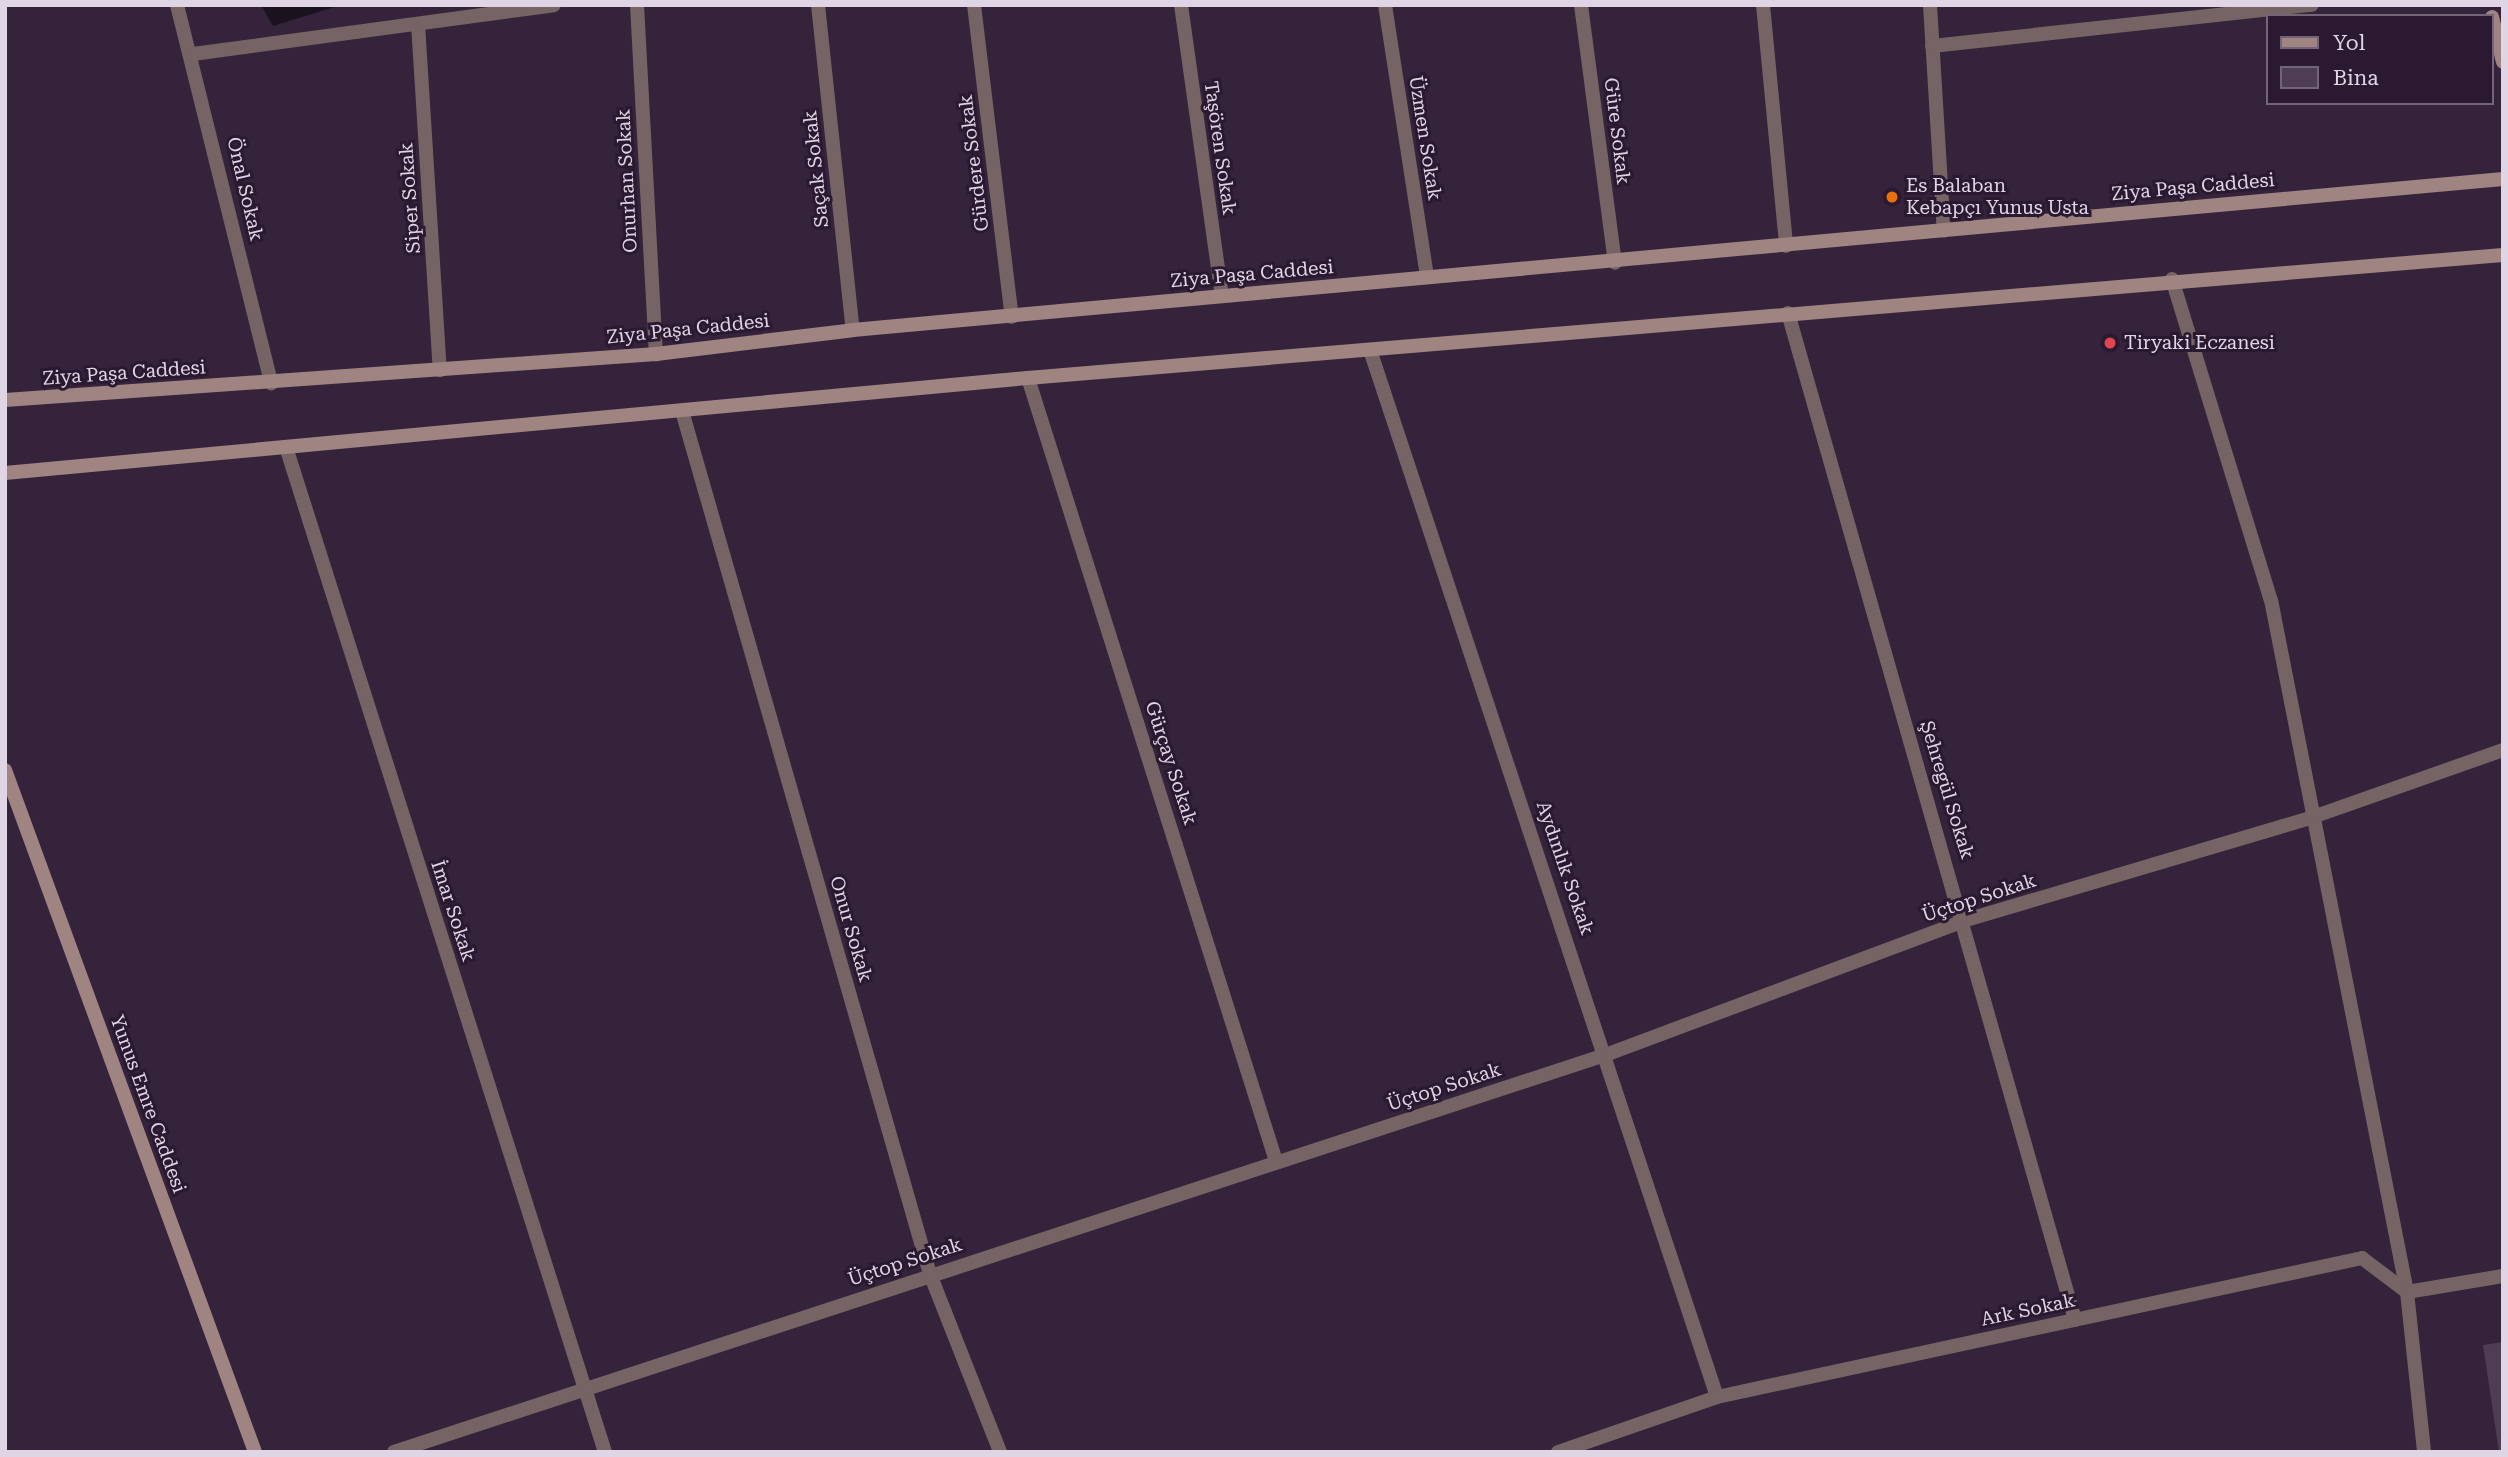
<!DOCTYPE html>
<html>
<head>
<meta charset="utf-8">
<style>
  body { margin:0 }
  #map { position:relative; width:2508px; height:1457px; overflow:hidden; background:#34233b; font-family:"Roboto Serif",serif }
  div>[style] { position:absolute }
  .shadow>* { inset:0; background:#0007 }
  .building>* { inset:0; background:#4f3d56 }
  .street>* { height:14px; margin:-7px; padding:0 7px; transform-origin:7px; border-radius:7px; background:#756463 }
  .secondary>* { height:14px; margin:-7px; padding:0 7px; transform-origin:7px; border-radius:7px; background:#9f8482 }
  .dots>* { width:19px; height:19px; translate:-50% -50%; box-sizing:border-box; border:4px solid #2a1930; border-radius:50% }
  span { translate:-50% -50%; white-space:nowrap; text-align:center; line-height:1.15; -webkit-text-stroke:6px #2a1930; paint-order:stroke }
  .street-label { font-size:19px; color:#e0d5e4 }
  .poi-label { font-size:19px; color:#e0d5e4 }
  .left { translate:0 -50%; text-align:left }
  .frame { position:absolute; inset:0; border:7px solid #e0d5e4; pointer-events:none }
  .legend { position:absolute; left:2266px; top:14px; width:228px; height:91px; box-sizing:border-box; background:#2a1930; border:2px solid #736478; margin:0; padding:9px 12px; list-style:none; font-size:21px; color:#e0d5e4 }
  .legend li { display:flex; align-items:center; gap:14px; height:35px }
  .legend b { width:35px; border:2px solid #736478 }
</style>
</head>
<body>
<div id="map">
  <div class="shadow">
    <div style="clip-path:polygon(261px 5px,341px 5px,273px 26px)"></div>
  </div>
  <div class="building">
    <div style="clip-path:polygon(2503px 1342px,2503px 1452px,2499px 1452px,2483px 1345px)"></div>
  </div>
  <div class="street">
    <div style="left:177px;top:5px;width:390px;rotate:76deg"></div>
    <div style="left:637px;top:5px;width:350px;rotate:86.9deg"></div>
    <div style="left:818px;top:5px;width:327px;rotate:83.9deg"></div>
    <div style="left:974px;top:5px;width:314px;rotate:83.1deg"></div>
    <div style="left:1181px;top:5px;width:294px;rotate:82deg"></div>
    <div style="left:1385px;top:5px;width:275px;rotate:81.2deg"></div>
    <div style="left:1581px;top:5px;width:260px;rotate:82.5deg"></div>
    <div style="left:1763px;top:5px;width:242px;rotate:84.5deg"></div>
    <div style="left:1930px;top:5px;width:226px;rotate:86.5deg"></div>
    <div style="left:418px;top:24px;width:347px;rotate:86.4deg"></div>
    <div style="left:1932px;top:46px;width:382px;rotate:-6.2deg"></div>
    <div style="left:193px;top:54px;width:364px;rotate:-7.7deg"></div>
    <div style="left:2172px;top:279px;width:336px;rotate:72.9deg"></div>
    <div style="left:2271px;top:600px;width:705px;rotate:78.88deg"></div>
    <div style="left:2407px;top:1292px;width:161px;rotate:83.9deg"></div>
    <div style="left:1788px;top:313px;width:1047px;rotate:74.09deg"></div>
    <div style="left:1371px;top:353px;width:1100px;rotate:71.66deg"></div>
    <div style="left:1028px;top:378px;width:821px;rotate:72.43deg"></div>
    <div style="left:682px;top:411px;width:898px;rotate:73.97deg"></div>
    <div style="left:930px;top:1274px;width:191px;rotate:68.5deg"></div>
    <div style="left:286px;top:447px;width:1054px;rotate:72.39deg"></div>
    <div style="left:394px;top:1452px;width:1278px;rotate:-18.15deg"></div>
    <div style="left:1608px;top:1054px;width:382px;rotate:-20.5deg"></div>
    <div style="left:1966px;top:920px;width:359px;rotate:-16.5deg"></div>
    <div style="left:2310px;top:818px;width:205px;rotate:-19.4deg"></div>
    <div style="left:1558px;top:1452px;width:168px;rotate:-19.1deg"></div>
    <div style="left:1717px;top:1397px;width:660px;rotate:-12.16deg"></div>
    <div style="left:2362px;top:1258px;width:56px;rotate:37.1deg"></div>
    <div style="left:2407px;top:1292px;width:97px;rotate:-9.5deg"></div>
  </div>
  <div class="secondary">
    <div style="left:2492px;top:17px;width:46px;rotate:76.3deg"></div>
    <div style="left:5px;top:400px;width:653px;rotate:-4.04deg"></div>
    <div style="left:656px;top:354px;width:198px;rotate:-6.9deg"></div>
    <div style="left:853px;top:330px;width:1657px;rotate:-5.23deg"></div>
    <div style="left:5px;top:473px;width:1027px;rotate:-5.31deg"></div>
    <div style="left:1028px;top:378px;width:1480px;rotate:-4.77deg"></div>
    <div style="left:5px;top:770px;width:726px;rotate:69.87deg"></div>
  </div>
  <div class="dots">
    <div style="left:1892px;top:197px;background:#e8710a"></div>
    <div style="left:2110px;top:343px;background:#e0444e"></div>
  </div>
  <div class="street-label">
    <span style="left:1617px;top:131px;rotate:83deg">Güre Sokak</span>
    <span style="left:1425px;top:138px;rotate:81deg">Üzmen Sokak</span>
    <span style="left:1220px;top:148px;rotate:82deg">Taşören Sokak</span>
    <span style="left:974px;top:163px;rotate:-97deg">Gürdere Sokak</span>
    <span style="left:816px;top:169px;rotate:-96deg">Saçak Sokak</span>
    <span style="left:627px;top:181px;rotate:-93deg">Onurhan Sokak</span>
    <span style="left:2193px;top:187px;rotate:-5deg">Ziya Paşa Caddesi</span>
    <span style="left:245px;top:189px;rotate:77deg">Önal Sokak</span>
    <span style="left:410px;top:198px;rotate:-94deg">Siper Sokak</span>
    <span style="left:1252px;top:274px;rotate:-5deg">Ziya Paşa Caddesi</span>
    <span style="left:688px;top:329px;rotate:-6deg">Ziya Paşa Caddesi</span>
    <span style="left:124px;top:373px;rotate:-4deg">Ziya Paşa Caddesi</span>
    <span style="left:1171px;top:763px;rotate:72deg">Gürçay Sokak</span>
    <span style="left:1947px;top:790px;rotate:73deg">Şehregül Sokak</span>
    <span style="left:1565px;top:868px;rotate:71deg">Aydınlık Sokak</span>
    <span style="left:1979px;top:898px;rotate:-18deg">Üçtop Sokak</span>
    <span style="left:453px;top:911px;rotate:72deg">İmar Sokak</span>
    <span style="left:851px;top:929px;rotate:74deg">Onur Sokak</span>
    <span style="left:1444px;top:1087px;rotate:-18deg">Üçtop Sokak</span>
    <span style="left:148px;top:1104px;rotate:70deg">Yunus Emre Caddesi</span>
    <span style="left:905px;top:1262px;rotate:-18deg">Üçtop Sokak</span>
    <span style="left:2028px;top:1310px;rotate:-12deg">Ark Sokak</span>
  </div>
  <div class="poi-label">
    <span class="left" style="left:1906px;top:197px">Es Balaban<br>Kebapçı Yunus Usta</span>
    <span class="left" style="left:2124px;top:343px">Tiryaki Eczanesi</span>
  </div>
  <div class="frame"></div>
  <ul class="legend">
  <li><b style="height:9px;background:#9f8482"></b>Yol</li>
  <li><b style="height:19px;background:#4f3d56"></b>Bina</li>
  </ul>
</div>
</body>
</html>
